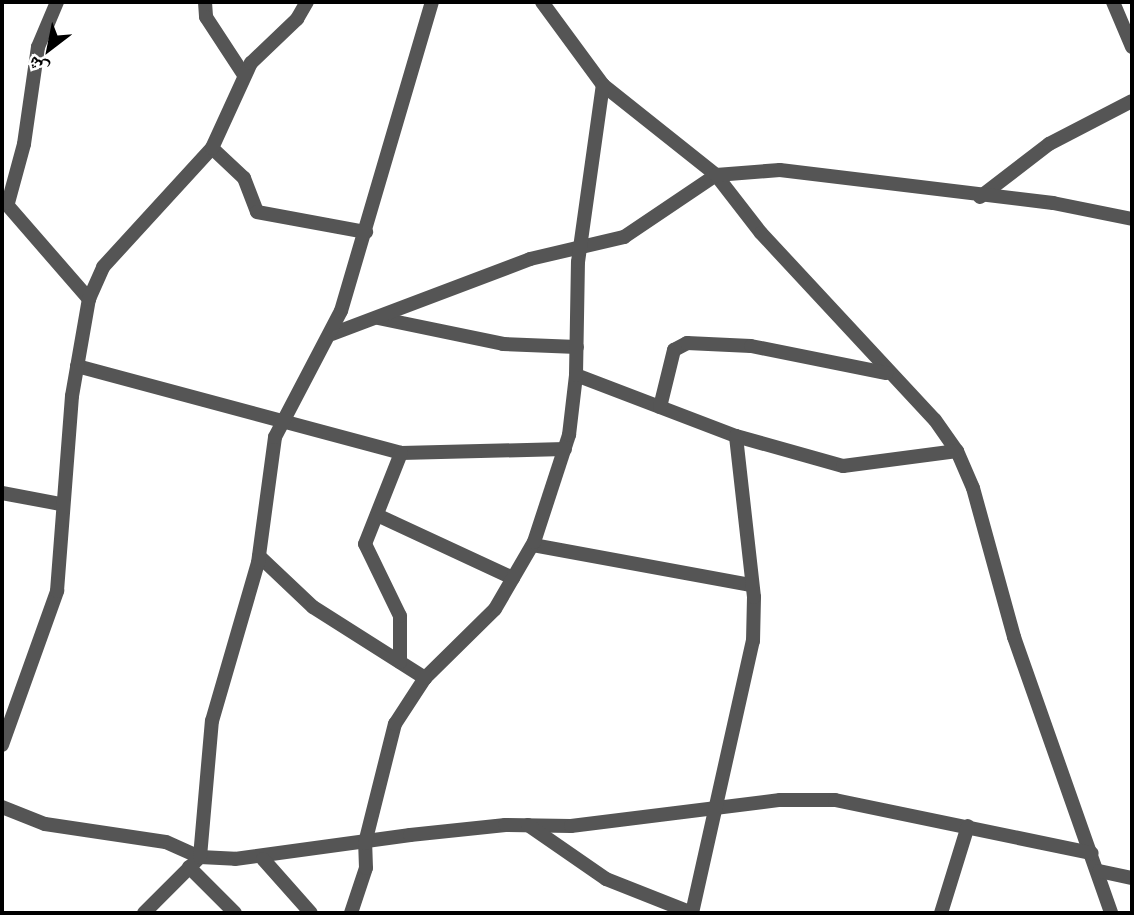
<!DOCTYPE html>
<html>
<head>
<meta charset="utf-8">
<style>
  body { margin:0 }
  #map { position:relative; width:1134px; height:915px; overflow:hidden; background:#fff; font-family:"Public Sans","Noto Naskh Arabic",sans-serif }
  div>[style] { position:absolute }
  .minor>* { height:14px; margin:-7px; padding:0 7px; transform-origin:7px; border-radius:7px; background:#555 }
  span { translate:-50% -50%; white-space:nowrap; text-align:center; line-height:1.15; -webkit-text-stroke:7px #fff; paint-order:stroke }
  .frame { position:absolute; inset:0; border:4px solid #000; pointer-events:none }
  .north { position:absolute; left:14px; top:14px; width:70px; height:70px; -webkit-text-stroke:5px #fff; paint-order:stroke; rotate:212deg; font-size:19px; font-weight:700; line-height:28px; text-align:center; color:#000 }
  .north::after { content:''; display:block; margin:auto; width:24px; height:32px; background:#000; clip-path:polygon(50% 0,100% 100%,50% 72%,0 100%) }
</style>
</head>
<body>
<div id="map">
  <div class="minor">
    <div style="left:205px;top:2px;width:15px;rotate:86deg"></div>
    <div style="left:206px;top:17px;width:69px;rotate:56.8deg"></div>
    <div style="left:542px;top:2px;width:103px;rotate:53.7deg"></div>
    <div style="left:603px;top:85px;width:144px;rotate:38.5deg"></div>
    <div style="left:716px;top:175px;width:73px;rotate:52.2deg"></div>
    <div style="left:761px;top:233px;width:255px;rotate:47.1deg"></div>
    <div style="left:935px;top:420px;width:38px;rotate:55deg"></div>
    <div style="left:957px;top:451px;width:40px;rotate:66.6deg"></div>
    <div style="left:973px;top:488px;width:155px;rotate:74.6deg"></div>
    <div style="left:1014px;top:637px;width:293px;rotate:70.6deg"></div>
    <div style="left:1113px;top:2px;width:49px;rotate:67.1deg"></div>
    <div style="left:212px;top:148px;width:44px;rotate:43.2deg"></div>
    <div style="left:244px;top:178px;width:36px;rotate:69deg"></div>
    <div style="left:257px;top:212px;width:111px;rotate:10.4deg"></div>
    <div style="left:980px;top:197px;width:87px;rotate:-37.5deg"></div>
    <div style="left:1049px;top:144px;width:93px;rotate:-27.4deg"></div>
    <div style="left:2px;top:199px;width:133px;rotate:49deg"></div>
    <div style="left:8px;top:203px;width:61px;rotate:-74.8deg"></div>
    <div style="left:24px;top:144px;width:98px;rotate:-81.8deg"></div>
    <div style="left:38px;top:47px;width:49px;rotate:-67.1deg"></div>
    <div style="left:378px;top:318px;width:128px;rotate:11.7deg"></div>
    <div style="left:503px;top:344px;width:74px;rotate:2.3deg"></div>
    <div style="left:332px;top:334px;width:212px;rotate:-20.7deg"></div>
    <div style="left:530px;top:259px;width:97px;rotate:-13.2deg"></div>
    <div style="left:624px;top:237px;width:111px;rotate:-34deg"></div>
    <div style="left:716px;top:175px;width:64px;rotate:-4.5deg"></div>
    <div style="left:780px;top:170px;width:275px;rotate:6.9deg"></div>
    <div style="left:1053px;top:203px;width:81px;rotate:11.4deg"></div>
    <div style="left:77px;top:366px;width:335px;rotate:15deg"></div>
    <div style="left:401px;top:453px;width:164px;rotate:-1.4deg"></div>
    <div style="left:576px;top:375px;width:171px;rotate:20.9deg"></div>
    <div style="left:736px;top:436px;width:111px;rotate:15.7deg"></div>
    <div style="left:843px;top:466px;width:115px;rotate:-7.5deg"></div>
    <div style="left:660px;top:407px;width:59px;rotate:-76.2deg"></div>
    <div style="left:674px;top:350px;width:15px;rotate:-28deg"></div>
    <div style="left:687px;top:343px;width:64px;rotate:2.7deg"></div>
    <div style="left:751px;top:346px;width:138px;rotate:11.3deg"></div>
    <div style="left:2px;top:493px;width:60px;rotate:10.6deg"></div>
    <div style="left:377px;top:515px;width:150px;rotate:24.9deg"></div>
    <div style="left:533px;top:545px;width:222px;rotate:10.4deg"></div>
    <div style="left:259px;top:556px;width:74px;rotate:43.4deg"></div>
    <div style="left:313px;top:607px;width:133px;rotate:32.4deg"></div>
    <div style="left:400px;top:662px;width:46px;rotate:-90deg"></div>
    <div style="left:400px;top:616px;width:80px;rotate:-115.9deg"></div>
    <div style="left:365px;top:544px;width:98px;rotate:-68.4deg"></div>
    <div style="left:2px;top:745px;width:164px;rotate:-70.3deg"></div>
    <div style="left:57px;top:591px;width:196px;rotate:-85.6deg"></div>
    <div style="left:72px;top:396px;width:98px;rotate:-80.1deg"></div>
    <div style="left:89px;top:299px;width:35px;rotate:-66deg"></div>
    <div style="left:103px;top:267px;width:161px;rotate:-47.5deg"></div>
    <div style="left:212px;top:148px;width:94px;rotate:-65.4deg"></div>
    <div style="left:251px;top:63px;width:64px;rotate:-43.7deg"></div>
    <div style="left:297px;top:19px;width:20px;rotate:-60deg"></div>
    <div style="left:2px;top:807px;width:46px;rotate:21.6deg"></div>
    <div style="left:45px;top:824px;width:122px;rotate:8.5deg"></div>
    <div style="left:166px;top:842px;width:37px;rotate:24deg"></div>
    <div style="left:200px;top:857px;width:35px;rotate:3deg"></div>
    <div style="left:235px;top:859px;width:177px;rotate:-7.8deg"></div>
    <div style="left:410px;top:835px;width:96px;rotate:-6deg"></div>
    <div style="left:505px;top:825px;width:66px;rotate:0.9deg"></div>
    <div style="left:571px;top:826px;width:211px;rotate:-7.1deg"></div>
    <div style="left:780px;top:800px;width:55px"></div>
    <div style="left:835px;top:800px;width:262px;rotate:11.7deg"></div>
    <div style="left:528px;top:825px;width:95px;rotate:34.7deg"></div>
    <div style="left:606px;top:879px;width:92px;rotate:21.6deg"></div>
    <div style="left:263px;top:859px;width:72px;rotate:48.4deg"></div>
    <div style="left:189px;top:867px;width:65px;rotate:45deg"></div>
    <div style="left:1099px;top:871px;width:34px;rotate:12deg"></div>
    <div style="left:144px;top:913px;width:79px;rotate:-45deg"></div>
    <div style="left:200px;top:857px;width:137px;rotate:-85deg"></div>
    <div style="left:212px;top:721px;width:165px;rotate:-73.8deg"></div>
    <div style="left:258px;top:563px;width:127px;rotate:-82.3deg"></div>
    <div style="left:275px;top:437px;width:142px;rotate:-62.4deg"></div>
    <div style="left:341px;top:311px;width:322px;rotate:-73.6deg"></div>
    <div style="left:351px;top:913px;width:47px;rotate:-71.6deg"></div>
    <div style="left:366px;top:868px;width:25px;rotate:-92deg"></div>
    <div style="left:365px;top:843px;width:123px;rotate:-75.9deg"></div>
    <div style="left:395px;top:724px;width:55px;rotate:-56.9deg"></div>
    <div style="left:425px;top:678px;width:98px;rotate:-44.6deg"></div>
    <div style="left:495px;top:609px;width:78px;rotate:-59.8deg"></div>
    <div style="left:534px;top:542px;width:113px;rotate:-71.9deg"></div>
    <div style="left:569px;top:435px;width:60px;rotate:-83.3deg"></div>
    <div style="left:576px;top:375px;width:113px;rotate:-89deg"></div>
    <div style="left:578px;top:262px;width:179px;rotate:-82deg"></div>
    <div style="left:692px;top:913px;width:279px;rotate:-77.4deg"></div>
    <div style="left:753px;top:641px;width:44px;rotate:-88.7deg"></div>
    <div style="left:754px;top:597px;width:162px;rotate:-96.4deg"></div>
    <div style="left:941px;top:913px;width:91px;rotate:-72.8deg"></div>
  </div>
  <div class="frame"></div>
  <div class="north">ش</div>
</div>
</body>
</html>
